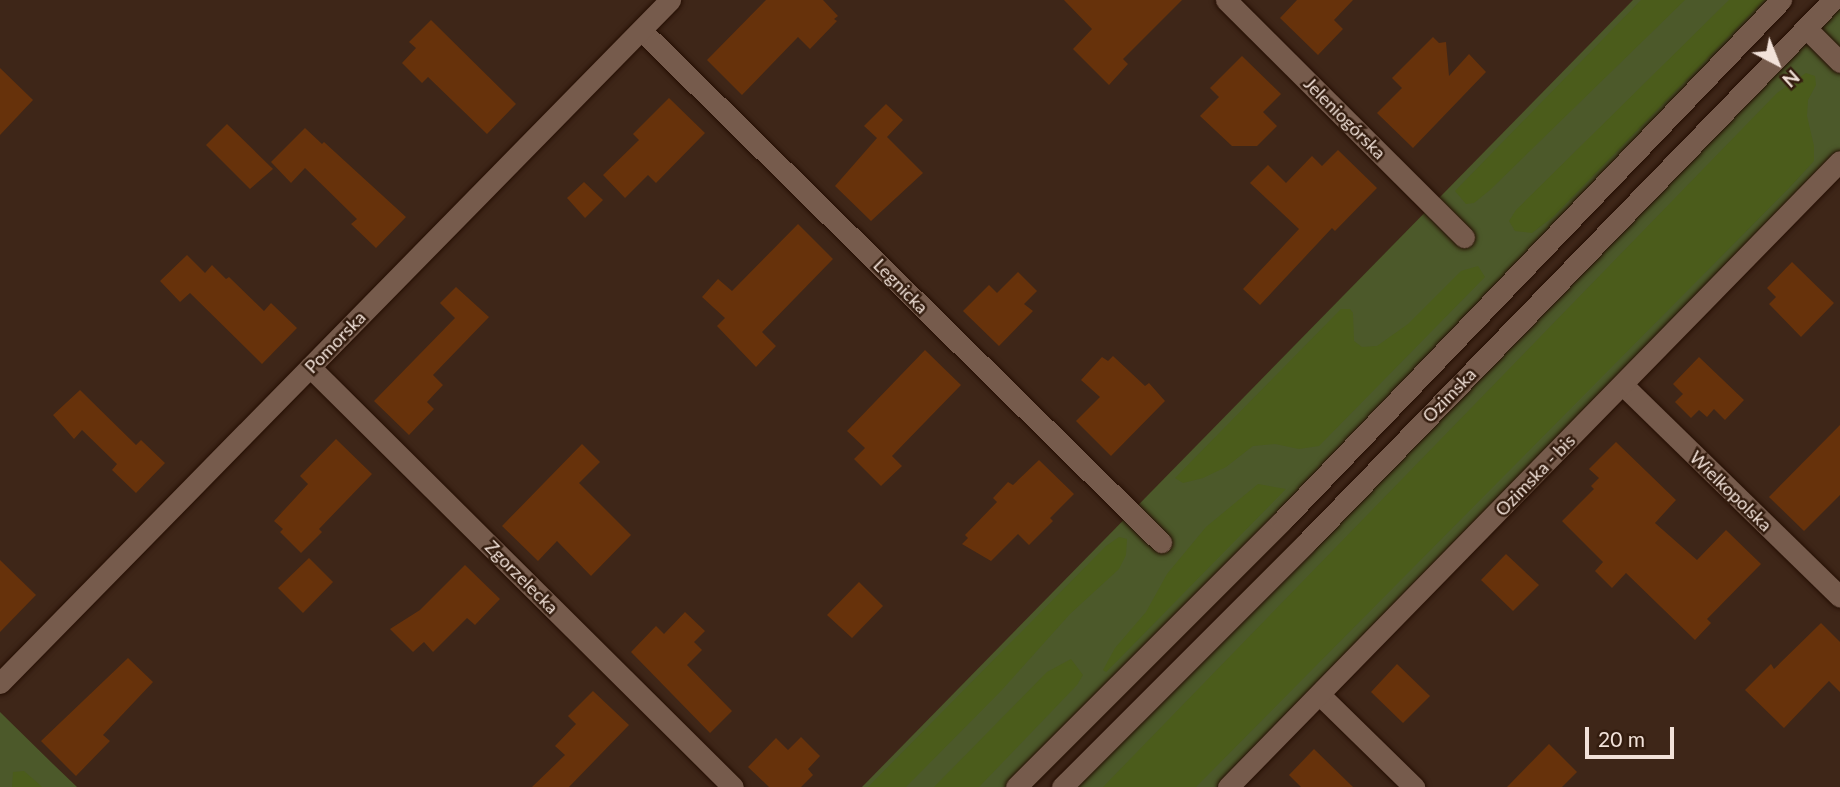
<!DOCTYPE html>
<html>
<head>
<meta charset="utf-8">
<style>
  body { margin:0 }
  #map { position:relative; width:1840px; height:787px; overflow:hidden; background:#3e2618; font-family:Lato,sans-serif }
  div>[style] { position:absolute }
  .green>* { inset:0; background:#4c592a }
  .forest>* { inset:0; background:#4b5c1b }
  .building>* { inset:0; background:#67320b }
  .roads { filter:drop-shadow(0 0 2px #240e03) drop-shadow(0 0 2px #240e03) }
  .minor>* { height:21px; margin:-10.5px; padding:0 10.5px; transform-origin:10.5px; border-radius:10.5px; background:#765b4c }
  .secondary>* { height:21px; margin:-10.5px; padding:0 10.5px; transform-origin:10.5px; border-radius:10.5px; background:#765b4c }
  span { translate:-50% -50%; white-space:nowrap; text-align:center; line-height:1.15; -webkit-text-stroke:5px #331c0e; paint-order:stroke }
  .street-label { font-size:18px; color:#f2e2d9 }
  .north { position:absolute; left:1742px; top:28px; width:70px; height:70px; -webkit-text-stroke:5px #331c0e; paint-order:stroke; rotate:138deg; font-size:19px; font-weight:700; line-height:28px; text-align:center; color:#f2e2d9 }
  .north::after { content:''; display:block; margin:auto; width:24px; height:32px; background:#f2e2d9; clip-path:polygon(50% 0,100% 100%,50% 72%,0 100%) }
  .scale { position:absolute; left:1585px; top:727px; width:89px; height:32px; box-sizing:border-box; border:4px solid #f2e2d9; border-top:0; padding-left:9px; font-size:21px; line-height:24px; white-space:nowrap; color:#f2e2d9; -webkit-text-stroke:5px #331c0e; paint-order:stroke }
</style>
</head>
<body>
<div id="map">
  <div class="green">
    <div style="clip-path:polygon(1633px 0,1781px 0,1016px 787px,862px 787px)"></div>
    <div style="clip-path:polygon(1840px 0,1840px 161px,1228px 787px,1062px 787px)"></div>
    <div style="clip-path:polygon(0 712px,53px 764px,77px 787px,0 787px)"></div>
  </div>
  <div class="forest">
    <div style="clip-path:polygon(1641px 0,1685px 0,1490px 190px,1474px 203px,1466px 204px,1455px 191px)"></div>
    <div style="clip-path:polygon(1729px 0,1764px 0,1553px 217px,1532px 233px,1515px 231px,1509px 221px,1516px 210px)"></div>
    <div style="clip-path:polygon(1806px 73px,1815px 76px,1816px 85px,1808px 100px,1807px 116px,1814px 146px,1814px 161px,1790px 187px,1196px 787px,1103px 787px,1777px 93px)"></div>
    <div style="clip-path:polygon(1478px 266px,1485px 277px,1319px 446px,1299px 449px,1275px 444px,1253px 446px,1226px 467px,1203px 478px,1183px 483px,1175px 478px,1341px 309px,1350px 309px,1353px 313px,1354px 341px,1362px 347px,1377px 346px,1408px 324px,1461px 271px)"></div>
    <div style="clip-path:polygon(1258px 484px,1286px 489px,1120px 658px,1106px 672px,1103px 670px,1115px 648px,1146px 612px,1167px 574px,1206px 527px)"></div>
    <div style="clip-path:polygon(1119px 537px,1127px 539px,1126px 555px,1119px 569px,1070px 614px,1001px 691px,906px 787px,868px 787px,1106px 546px)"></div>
    <div style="clip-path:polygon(1071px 659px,1083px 675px,1077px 685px,979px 787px,934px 787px,1047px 672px)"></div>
    <div style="clip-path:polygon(24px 771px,40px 785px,42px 787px,12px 787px,13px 772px)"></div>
  </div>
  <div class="building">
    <div style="clip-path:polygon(766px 0,823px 0,838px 16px,834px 19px,837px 21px,810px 49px,798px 37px,742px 95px,707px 60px)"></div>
    <div style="clip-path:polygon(1064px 0,1182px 0,1123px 59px,1128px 64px,1109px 85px,1073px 49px,1092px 29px)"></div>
    <div style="clip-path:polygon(1297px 0,1353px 0,1334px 20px,1343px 29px,1318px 55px,1280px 18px)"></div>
    <div style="clip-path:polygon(431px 20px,516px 104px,487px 134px,428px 77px,422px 83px,402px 63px,416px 48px,409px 42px)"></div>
    <div style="clip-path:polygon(1433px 37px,1439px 43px,1446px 42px,1449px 76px,1469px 54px,1486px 72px,1413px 148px,1377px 113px,1402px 88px,1392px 78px)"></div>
    <div style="clip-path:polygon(1242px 56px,1281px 94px,1263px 112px,1277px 126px,1257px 146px,1232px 146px,1200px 116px,1219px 97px,1210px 88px)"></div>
    <div style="clip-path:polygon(0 68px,33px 100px,0 135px)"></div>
    <div style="clip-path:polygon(669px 98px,705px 133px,656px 183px,648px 175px,625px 198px,603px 175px,639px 140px,633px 134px)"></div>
    <div style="clip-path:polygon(886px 104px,903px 120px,887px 137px,923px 173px,871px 221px,835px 186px,877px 138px,864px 126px)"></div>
    <div style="clip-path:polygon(227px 124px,273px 169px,250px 189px,206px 145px)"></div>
    <div style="clip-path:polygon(305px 128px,322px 144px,324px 142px,406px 217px,376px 248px,351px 224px,357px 219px,305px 168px,291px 183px,271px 162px)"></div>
    <div style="clip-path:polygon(1338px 150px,1377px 188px,1335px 231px,1332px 228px,1260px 305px,1243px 289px,1299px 229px,1250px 183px,1268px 165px,1286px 183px,1312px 156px,1322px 166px)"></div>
    <div style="clip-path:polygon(584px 182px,603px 200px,585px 218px,567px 198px)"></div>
    <div style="clip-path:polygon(798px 224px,833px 259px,762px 332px,776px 346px,756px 367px,717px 326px,725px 318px,702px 297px,718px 279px,732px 291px)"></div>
    <div style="clip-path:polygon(187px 255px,205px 273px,212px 265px,226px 279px,229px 277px,264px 311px,271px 303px,297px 328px,262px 364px,190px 293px,180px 302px,160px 281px)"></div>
    <div style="clip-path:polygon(1792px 262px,1834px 303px,1801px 337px,1769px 304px,1776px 297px,1767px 288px)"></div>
    <div style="clip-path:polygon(1018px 272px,1037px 291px,1024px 304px,1033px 311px,999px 346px,963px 311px,989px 285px,997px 293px)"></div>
    <div style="clip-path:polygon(456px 287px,489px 317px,433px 375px,443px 385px,427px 402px,434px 409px,409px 435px,374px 401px,455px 318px,440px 303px)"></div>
    <div style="clip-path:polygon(925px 350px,961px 385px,892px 456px,902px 466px,881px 486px,854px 459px,865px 448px,847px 431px)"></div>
    <div style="clip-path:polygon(1113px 356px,1145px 386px,1149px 383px,1165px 401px,1111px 456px,1076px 421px,1100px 397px,1081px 380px,1102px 357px,1108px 361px)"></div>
    <div style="clip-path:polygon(1699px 357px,1744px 400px,1725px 420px,1714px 409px,1707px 417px,1699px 410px,1691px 418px,1675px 402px,1683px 394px,1673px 384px)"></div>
    <div style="clip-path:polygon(80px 390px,136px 445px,141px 440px,165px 463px,136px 493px,112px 470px,117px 464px,82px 430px,74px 439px,53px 415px)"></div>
    <div style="clip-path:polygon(1840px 425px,1840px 495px,1804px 531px,1769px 497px)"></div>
    <div style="clip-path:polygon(336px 439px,372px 474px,319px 529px,322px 532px,301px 553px,280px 532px,283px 529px,274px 521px,308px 484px,300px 476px)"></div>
    <div style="clip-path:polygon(1616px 442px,1676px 500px,1655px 523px,1697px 560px,1726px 530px,1761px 564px,1707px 619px,1711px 623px,1695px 640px,1626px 573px,1612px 588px,1595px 571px,1603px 562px,1562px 521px,1594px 489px,1591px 486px,1599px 478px,1589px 469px)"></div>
    <div style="clip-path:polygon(582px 444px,600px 462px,579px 483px,631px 535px,591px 576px,557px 541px,538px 561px,502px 526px)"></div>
    <div style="clip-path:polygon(1039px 460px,1074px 494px,1050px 518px,1053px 521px,1029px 545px,1018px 534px,991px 561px,962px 544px,968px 538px,965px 535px,997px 502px,993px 498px,1008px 482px,1013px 485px)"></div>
    <div style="clip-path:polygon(1506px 554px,1539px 585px,1513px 611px,1481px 580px)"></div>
    <div style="clip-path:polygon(309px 558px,333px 582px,303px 613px,278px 588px)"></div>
    <div style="clip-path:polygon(0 560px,36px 595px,0 632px)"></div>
    <div style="clip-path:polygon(465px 565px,500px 599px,475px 625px,467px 618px,433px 652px,424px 642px,413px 652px,390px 629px,420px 610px)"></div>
    <div style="clip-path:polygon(859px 582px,883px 606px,852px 638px,827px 615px)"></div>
    <div style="clip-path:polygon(685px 612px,705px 631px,694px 642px,702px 650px,687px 665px,732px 711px,710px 733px,631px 652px,656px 626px,664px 634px)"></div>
    <div style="clip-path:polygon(1821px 623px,1840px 642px,1840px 692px,1829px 681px,1784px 728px,1745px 690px,1771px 664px,1774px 669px)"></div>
    <div style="clip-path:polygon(128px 658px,153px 682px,103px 735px,110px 741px,76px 776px,41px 741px)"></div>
    <div style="clip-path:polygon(1397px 664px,1430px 696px,1403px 723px,1371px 692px)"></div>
    <div style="clip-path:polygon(593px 691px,629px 725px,569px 787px,532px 787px,565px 755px,555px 746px,576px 724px,568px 716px)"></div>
    <div style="clip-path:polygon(801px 737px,820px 756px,808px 769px,813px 775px,801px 787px,769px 787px,748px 767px,776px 738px,788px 750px)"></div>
    <div style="clip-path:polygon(1549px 744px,1577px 772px,1562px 787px,1507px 787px)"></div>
    <div style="clip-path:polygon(1314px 749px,1353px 787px,1301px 787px,1289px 775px)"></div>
  </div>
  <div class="roads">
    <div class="minor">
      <div style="left:1226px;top:0;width:336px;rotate:44.9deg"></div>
      <div style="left:1806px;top:28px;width:48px;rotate:45deg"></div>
      <div style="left:641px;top:30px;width:730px;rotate:44.56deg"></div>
      <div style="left:310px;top:367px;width:596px;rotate:44.8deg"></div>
      <div style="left:1623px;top:385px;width:303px;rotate:44.3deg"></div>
      <div style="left:0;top:683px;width:957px;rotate:-45.55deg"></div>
      <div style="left:1320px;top:695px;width:132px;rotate:44.4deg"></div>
      <div style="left:1228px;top:787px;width:875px;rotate:-45.65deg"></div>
    </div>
    <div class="secondary">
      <div style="left:1016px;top:787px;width:375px;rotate:-45deg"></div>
      <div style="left:1281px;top:522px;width:723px;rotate:-46.23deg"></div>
      <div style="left:1062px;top:787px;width:344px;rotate:-45deg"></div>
      <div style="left:1305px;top:544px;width:758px;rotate:-45.86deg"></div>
    </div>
  </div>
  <div class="street-label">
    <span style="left:1345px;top:118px;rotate:45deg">Jeleniogórska</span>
    <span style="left:901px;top:286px;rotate:45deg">Legnicka</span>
    <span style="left:335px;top:342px;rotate:-46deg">Pomorska</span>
    <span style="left:1449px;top:395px;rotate:-46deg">Ozimska</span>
    <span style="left:1535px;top:475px;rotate:-46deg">Ozimska - bis</span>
    <span style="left:1731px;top:491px;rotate:44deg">Wielkopolska</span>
    <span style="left:522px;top:577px;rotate:45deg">Zgorzelecka</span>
  </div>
  <div class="north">N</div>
  <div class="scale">20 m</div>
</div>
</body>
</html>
